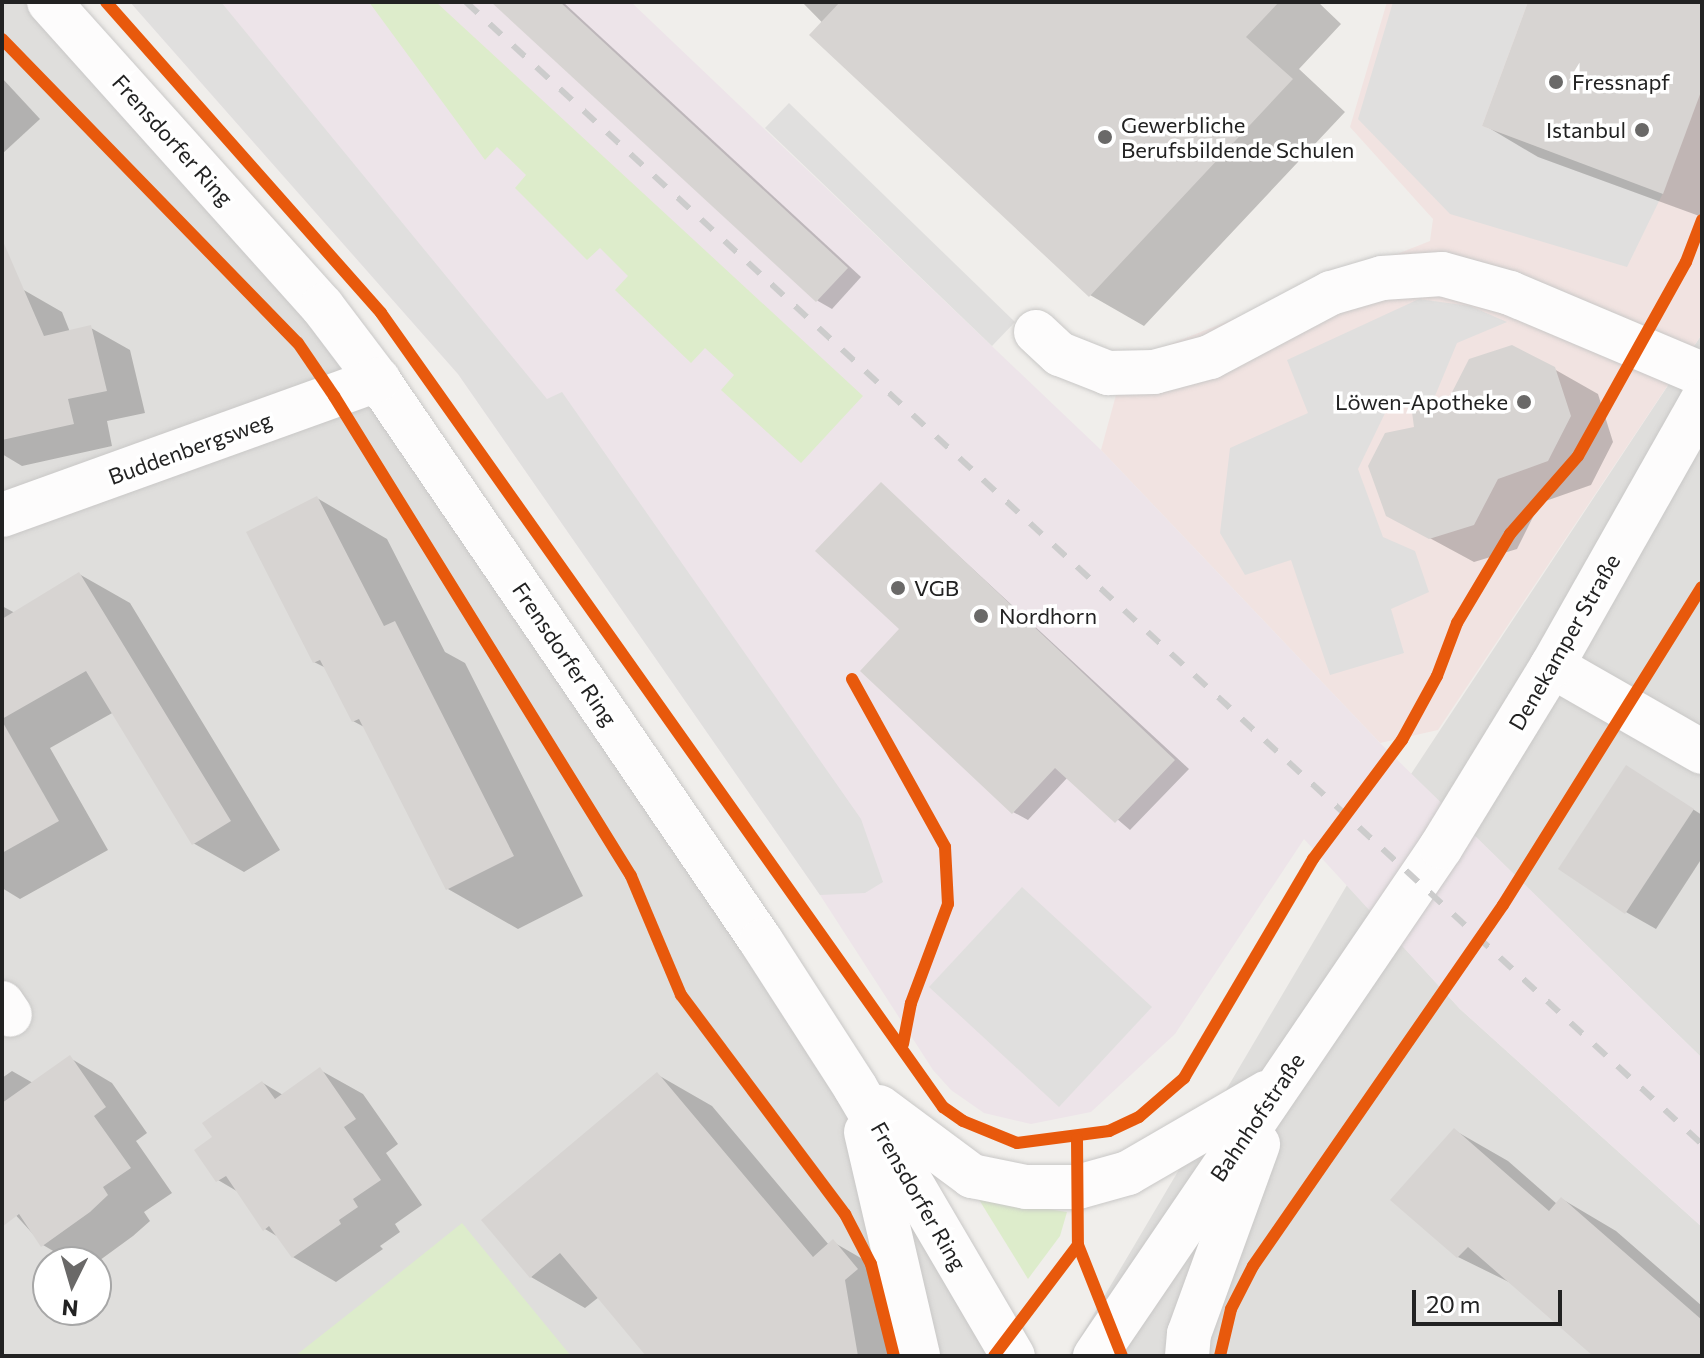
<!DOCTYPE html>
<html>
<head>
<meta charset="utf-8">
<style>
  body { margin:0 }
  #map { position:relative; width:1704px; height:1358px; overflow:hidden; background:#f0eeeb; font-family:Commissioner,sans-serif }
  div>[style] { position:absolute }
  .residential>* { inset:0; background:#dfdedc }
  .commercial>* { inset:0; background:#f1e3e1 }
  .industrial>* { inset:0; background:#ede4e9 }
  .grass>* { inset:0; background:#ddeccb }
  .parking>* { inset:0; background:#e0dfde }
  .shadow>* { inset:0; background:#0003 }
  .building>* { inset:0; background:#d7d4d2 }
  .roads { filter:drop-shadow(0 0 2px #c9c8c7) drop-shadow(0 0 2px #c9c8c7) }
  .minor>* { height:44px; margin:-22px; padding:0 22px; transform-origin:22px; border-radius:22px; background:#fdfcfc }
  .rail>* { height:6px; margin-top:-3px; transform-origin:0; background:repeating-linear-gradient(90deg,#ccc 0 16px,transparent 0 32px) }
  .cycleway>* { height:12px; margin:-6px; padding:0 6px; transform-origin:6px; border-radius:6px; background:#e8590c }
  .dots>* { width:22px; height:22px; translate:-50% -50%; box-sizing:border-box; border:4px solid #fff; border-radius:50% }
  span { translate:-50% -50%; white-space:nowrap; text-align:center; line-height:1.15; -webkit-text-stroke:7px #fff; paint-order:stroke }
  .poi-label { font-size:22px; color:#222 }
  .left { translate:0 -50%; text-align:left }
  .right { translate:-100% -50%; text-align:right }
  .street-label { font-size:22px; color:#222 }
  .frame { position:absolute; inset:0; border:4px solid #222; pointer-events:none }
  .north { position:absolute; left:32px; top:1246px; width:80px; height:80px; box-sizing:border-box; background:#fff; border:2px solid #a7a7a7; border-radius:50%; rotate:185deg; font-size:22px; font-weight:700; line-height:32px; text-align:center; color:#222 }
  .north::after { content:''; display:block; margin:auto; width:28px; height:36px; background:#6a6968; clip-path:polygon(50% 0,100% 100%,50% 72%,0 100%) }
  .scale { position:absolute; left:1412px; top:1290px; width:150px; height:36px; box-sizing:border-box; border:4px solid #222; border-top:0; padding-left:10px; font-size:24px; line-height:28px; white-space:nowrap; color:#222; -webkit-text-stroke:6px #fff; paint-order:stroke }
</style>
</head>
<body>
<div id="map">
  <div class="residential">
    <div style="clip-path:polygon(evenodd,2px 2px,24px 2px,301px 303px,1029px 1356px,2px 1356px,2px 2px,48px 1262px,96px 1262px,96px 1310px,48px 1310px,48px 1262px)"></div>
    <div style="clip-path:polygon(1702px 334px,1702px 1058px,1411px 774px)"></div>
    <div style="clip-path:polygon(1347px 885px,1460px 1009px,1702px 1227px,1702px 1356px,1069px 1356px)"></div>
  </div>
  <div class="commercial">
    <div style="clip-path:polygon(1387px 2px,1702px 2px,1702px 334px,1438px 730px,1380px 743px,1101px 450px,1125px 362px,1430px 241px,1433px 219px,1350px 127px)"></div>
  </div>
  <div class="industrial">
    <div style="clip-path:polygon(130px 2px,631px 2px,1101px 450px,1380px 743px,1702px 1058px,1702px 1227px,1460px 1009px,1304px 839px,1175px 1034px,1091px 1112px,1031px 1124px,984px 1113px,951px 1090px,933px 1070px,820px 895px,458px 374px)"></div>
  </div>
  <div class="grass">
    <div style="clip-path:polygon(369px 2px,436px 2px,863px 396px,801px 463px,721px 390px,734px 375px,705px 348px,691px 363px,615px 290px,628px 276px,600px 248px,587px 260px,515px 188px,526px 175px,497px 147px,485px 160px)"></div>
    <div style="clip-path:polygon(978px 1198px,1067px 1212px,1060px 1236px,1028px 1279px)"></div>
    <div style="clip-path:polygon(462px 1223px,571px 1356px,295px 1356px,361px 1304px)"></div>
  </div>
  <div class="parking">
    <div style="clip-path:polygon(130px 2px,221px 2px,547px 399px,562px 392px,861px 819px,883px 882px,865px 893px,820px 895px,458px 374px)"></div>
    <div style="clip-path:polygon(1393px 2px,1528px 2px,1482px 126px,1663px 193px,1627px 267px,1450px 214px,1358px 119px)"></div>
    <div style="clip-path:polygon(789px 103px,1015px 322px,992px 346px,765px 128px)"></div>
    <div style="clip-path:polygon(1419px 299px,1470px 306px,1507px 322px,1457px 343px,1435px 396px,1388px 407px,1358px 469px,1383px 537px,1415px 551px,1429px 592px,1391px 609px,1404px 653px,1330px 675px,1291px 560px,1245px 575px,1220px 533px,1230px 448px,1308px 413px,1287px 360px)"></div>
    <div style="clip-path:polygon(1022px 887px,1152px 1007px,1059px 1107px,929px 987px)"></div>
  </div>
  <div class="shadow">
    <div style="clip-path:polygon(494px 2px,563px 2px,861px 277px,832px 309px,818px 301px)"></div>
    <div style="clip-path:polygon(802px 2px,1318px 2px,1341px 24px,1299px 69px,1345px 112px,1144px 326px,1090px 295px)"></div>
    <div style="clip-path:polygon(1530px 2px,1702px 2px,1702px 217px,1538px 157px,1484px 125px)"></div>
    <div style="clip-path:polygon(2px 78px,40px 119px,2px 154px)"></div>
    <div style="clip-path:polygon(22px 289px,62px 312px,70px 332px,91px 328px,130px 350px,145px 413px,107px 421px,112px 446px,22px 466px,2px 454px,2px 297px)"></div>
    <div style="clip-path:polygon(1554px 369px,1598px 394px,1613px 442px,1591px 485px,1540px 503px,1517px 549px,1474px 562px,1387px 515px,1416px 428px,1448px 406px)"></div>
    <div style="clip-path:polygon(881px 484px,1189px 769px,1130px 830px,1068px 777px,1028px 820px,1013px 812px,901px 629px)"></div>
    <div style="clip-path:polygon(317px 498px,387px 539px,445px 652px,465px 663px,583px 896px,518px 929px,448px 889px,366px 728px,353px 721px,328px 669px,314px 662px)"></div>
    <div style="clip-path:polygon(79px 574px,130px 603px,280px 850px,244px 872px,193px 843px,114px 712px,50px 748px,108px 850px,20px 899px,2px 888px,2px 606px,15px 613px)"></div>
    <div style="clip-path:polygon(1627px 767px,1702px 815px,1702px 858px,1656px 929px,1626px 912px)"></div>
    <div style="clip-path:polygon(70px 1058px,112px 1083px,147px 1133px,136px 1141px,172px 1193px,144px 1212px,150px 1221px,133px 1236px,96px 1263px,72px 1262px,43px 1245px,2px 1200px,2px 1078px,12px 1071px,33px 1083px)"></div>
    <div style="clip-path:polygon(320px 1070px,363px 1094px,398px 1144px,386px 1153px,422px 1205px,395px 1224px,400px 1232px,380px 1246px,383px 1249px,336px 1282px,293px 1257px,280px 1238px,265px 1229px,240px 1193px,218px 1180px,214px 1137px,263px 1083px,283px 1095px)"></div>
    <div style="clip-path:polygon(658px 1075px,712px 1106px,829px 1245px,833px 1242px,887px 1273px,906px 1356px,649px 1356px,599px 1297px,585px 1308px,531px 1277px)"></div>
    <div style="clip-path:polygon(1454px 1130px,1508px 1161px,1557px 1204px,1562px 1199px,1616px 1231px,1702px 1306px,1702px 1356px,1596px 1356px,1515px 1285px,1458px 1257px,1393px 1199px)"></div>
  </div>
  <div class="building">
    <div style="clip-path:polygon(491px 2px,560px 2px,848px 268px,816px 302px)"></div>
    <div style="clip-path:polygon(840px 2px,1279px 2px,1246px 37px,1293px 79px,1089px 297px,809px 35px)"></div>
    <div style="clip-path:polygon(1528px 2px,1702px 2px,1702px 89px,1663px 194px,1482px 126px)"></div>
    <div style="clip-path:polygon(2px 239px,44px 336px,91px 325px,107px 391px,68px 399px,74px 424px,2px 440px)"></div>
    <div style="clip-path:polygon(1512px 345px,1555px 367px,1571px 416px,1548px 461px,1498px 479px,1474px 525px,1429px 539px,1386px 516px,1368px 466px,1385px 433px,1414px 427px,1412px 412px,1446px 404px,1469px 359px)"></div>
    <div style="clip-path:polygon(881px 482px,1175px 760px,1115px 823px,1055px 768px,1012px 814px,860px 671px,899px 629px,815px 551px)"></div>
    <div style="clip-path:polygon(317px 496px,384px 626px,395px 621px,514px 856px,446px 890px,359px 719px,352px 722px,320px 660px,313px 663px,246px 532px)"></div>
    <div style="clip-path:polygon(79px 572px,231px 821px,192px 845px,86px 671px,2px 719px,2px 619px)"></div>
    <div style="clip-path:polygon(2px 721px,59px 821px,2px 853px)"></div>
    <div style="clip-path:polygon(1626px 765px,1694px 809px,1625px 914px,1558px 869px)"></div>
    <div style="clip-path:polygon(70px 1055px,106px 1107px,94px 1116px,131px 1168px,103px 1187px,108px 1195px,90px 1212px,41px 1247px,19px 1214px,2px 1227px,2px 1103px)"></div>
    <div style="clip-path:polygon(320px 1067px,356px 1119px,344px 1127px,381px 1180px,353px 1199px,358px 1207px,339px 1220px,341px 1224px,292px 1258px,269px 1226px,263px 1231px,226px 1176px,216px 1182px,194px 1150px,212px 1137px,202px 1123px,262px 1081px,275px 1099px)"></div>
    <div style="clip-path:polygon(657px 1072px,813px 1257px,833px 1239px,858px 1269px,845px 1280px,858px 1356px,646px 1356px,560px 1253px,530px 1278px,481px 1220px)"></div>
    <div style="clip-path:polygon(1454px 1128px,1549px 1211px,1561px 1197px,1702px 1320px,1702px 1356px,1593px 1356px,1468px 1247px,1457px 1258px,1390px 1200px)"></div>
  </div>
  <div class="roads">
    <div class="minor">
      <div style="left:49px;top:2px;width:409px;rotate:48.1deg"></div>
      <div style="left:322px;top:306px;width:93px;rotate:52.9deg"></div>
      <div style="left:378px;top:380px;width:679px;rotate:55.68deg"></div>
      <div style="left:761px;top:941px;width:174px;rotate:57.2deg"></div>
      <div style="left:855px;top:1087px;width:312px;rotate:59.6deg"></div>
      <div style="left:1036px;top:332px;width:33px;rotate:43deg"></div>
      <div style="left:1060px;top:354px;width:52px;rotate:21.6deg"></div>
      <div style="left:1108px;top:373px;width:46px;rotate:-1.2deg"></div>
      <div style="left:1154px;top:372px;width:58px;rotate:-15deg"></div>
      <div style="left:1210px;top:357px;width:137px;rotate:-27.9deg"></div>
      <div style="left:1331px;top:293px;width:53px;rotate:-16.4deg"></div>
      <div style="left:1382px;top:278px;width:60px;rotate:-3.8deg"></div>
      <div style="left:1442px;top:274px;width:71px;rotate:15.6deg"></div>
      <div style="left:1510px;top:293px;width:208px;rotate:22.9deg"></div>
      <div style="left:2px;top:515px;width:400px;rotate:-19.8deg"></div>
      <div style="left:1552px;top:666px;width:173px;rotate:29.8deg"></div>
      <div style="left:2px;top:1003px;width:14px;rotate:56deg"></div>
      <div style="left:879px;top:1107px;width:116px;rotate:36.6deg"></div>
      <div style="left:972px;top:1176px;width:55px;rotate:11.5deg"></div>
      <div style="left:1026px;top:1187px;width:52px"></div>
      <div style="left:1078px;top:1187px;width:52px;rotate:-15.6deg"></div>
      <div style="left:1128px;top:1173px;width:160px;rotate:-30.1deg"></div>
      <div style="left:866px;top:1132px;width:230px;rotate:76.9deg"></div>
      <div style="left:1095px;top:1356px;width:615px;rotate:-55.79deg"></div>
      <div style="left:1441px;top:847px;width:212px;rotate:-58.5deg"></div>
      <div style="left:1552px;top:666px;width:305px;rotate:-60.5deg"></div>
      <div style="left:1187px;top:1356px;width:22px;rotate:-85deg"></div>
      <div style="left:1189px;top:1334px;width:202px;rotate:-70deg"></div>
    </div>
  </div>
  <div class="rail">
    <div style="left:466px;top:2px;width:1683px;rotate:42.74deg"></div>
  </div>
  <div class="cycleway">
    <div style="left:106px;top:2px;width:415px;rotate:48.5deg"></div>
    <div style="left:381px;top:313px;width:973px;rotate:54.71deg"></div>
    <div style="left:943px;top:1107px;width:24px;rotate:35deg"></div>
    <div style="left:963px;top:1121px;width:58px;rotate:22.2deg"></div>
    <div style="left:1017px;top:1143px;width:93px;rotate:-7.4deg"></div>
    <div style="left:1109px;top:1131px;width:33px;rotate:-25deg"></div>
    <div style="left:1139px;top:1117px;width:60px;rotate:-40.9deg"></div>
    <div style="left:1184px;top:1078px;width:254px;rotate:-59.5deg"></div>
    <div style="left:1313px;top:859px;width:149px;rotate:-53.2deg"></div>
    <div style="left:1402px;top:740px;width:73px;rotate:-61.3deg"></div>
    <div style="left:1437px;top:676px;width:57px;rotate:-69.3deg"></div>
    <div style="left:1457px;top:623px;width:104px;rotate:-59.2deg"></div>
    <div style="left:1510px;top:534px;width:103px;rotate:-48.9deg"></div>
    <div style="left:1578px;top:456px;width:222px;rotate:-60.9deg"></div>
    <div style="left:1686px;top:262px;width:45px;rotate:-69.1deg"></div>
    <div style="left:2px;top:39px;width:424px;rotate:45.8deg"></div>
    <div style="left:298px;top:343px;width:64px;rotate:55.8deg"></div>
    <div style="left:334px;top:396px;width:564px;rotate:58.25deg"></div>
    <div style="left:631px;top:876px;width:129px;rotate:67.2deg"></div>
    <div style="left:681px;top:995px;width:274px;rotate:53.2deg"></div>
    <div style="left:845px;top:1214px;width:56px;rotate:62.5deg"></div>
    <div style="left:871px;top:1264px;width:95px;rotate:76deg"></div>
    <div style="left:852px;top:679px;width:192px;rotate:61deg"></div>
    <div style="left:945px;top:847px;width:57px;rotate:87deg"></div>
    <div style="left:948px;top:904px;width:106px;rotate:110.5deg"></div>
    <div style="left:911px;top:1003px;width:42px;rotate:101deg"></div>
    <div style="left:1077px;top:1139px;width:106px;rotate:89.5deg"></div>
    <div style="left:1078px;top:1245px;width:119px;rotate:68.4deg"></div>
    <div style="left:994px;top:1356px;width:139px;rotate:-52.9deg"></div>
    <div style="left:1220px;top:1356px;width:48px;rotate:-76.8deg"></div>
    <div style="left:1231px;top:1309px;width:48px;rotate:-62.9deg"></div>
    <div style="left:1253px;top:1266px;width:439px;rotate:-55.3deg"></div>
    <div style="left:1503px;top:905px;width:375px;rotate:-58deg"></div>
  </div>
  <div class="dots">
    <div style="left:1556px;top:82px;background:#6a6968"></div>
    <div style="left:1642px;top:130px;background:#6a6968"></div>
    <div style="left:1105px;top:137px;background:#6a6968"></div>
    <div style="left:1524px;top:402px;background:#6a6968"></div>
    <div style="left:898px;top:588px;background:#6a6968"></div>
    <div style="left:981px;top:616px;background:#6a6968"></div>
  </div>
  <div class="poi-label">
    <span class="left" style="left:1572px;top:82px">Fressnapf</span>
    <span class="left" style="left:1121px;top:137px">Gewerbliche<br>Berufsbildende Schulen</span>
    <span class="right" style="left:1626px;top:130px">Istanbul</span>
    <span class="right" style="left:1508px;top:402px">Löwen-Apotheke</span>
    <span class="left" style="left:914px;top:588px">VGB</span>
    <span class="left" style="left:999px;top:616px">Nordhorn</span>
  </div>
  <div class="street-label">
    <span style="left:173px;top:140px;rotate:48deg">Frensdorfer Ring</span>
    <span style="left:190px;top:448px;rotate:-20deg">Buddenbergsweg</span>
    <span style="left:1564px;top:642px;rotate:-60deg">Denekamper Straße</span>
    <span style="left:565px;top:654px;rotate:56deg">Frensdorfer Ring</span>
    <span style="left:1257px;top:1117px;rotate:-56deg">Bahnhofstraße</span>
    <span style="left:919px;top:1196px;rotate:60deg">Frensdorfer Ring</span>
  </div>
  <div class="frame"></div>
  <div class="north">N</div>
  <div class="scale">20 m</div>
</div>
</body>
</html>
